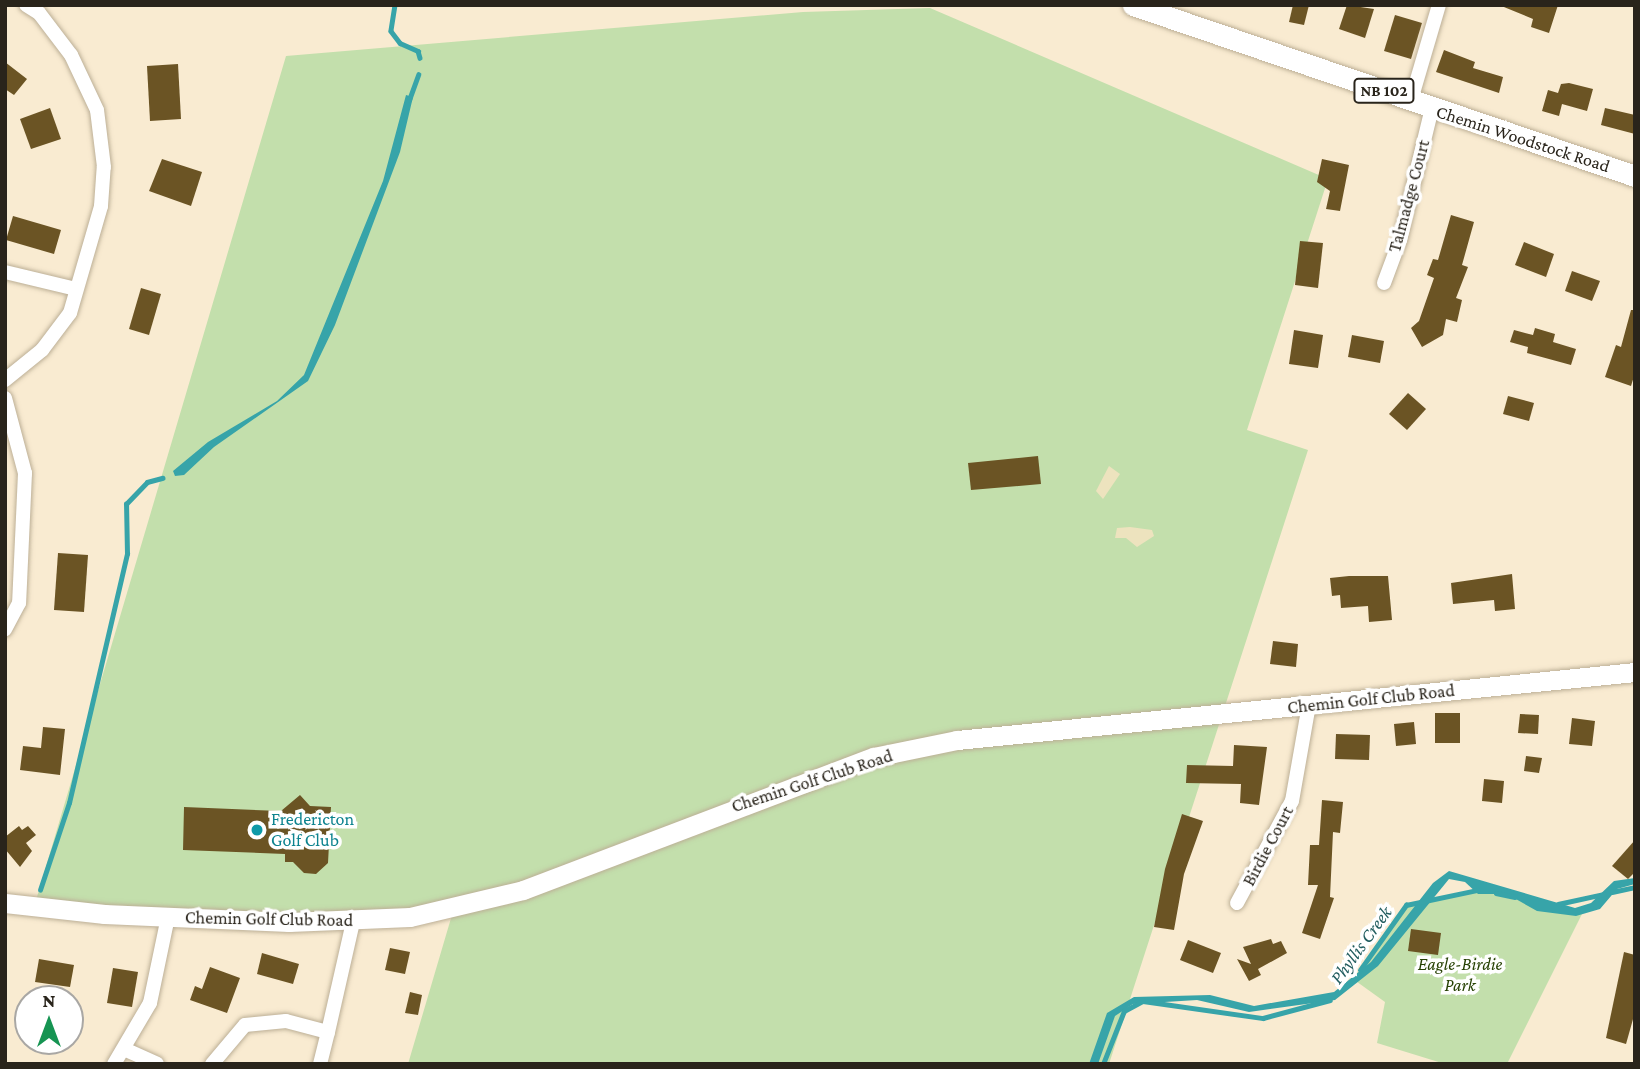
<!DOCTYPE html>
<html>
<head>
<meta charset="utf-8">
<style>
  body { margin:0 }
  #map { position:relative; width:1640px; height:1069px; overflow:hidden; background:#f9ebd1; font-family:"Crimson Pro",serif }
  div>[style] { position:absolute }
  .green>* { inset:0; background:#c3dfac }
  .sand>* { inset:0; background:#ede3be }
  .water>* { inset:0; background:#37a4a9 }
  .stream>* { height:4.5px; margin:-2.25px; padding:0 2.25px; transform-origin:2.25px; border-radius:2.25px; background:#37a4a9 }
  .building>* { inset:0; background:#6b5424 }
  .roads { filter:drop-shadow(0 0 2px #bcaf96) drop-shadow(0 0 2px #bcaf96) }
  .street>* { height:14px; margin:-7px; padding:0 7px; transform-origin:7px; border-radius:7px; background:#fff }
  .secondary>* { height:19px; margin:-9.5px; padding:0 9.5px; transform-origin:9.5px; border-radius:9.5px; background:#fff }
  .primary>* { height:21px; margin:-10.5px; padding:0 10.5px; transform-origin:10.5px; border-radius:10.5px; background:#fff }
  .dots>* { width:19px; height:19px; translate:-50% -50%; box-sizing:border-box; border:4px solid #fff; border-radius:50% }
  span { translate:-50% -50%; white-space:nowrap; text-align:center; line-height:1.15; -webkit-text-stroke:7px #fff; paint-order:stroke }
  .shield-label span { padding:2px 5px; background:#fff; border:2px solid; border-radius:5px; -webkit-text-stroke-width:0 }
  .shield-label { font-size:16px; color:#29241b; font-weight:700 }
  .street-label { font-size:18px; color:#29241b }
  .culture-label { font-size:18px; color:#0d838f }
  .left { translate:0 -50%; text-align:left }
  .park-label { font-size:18px; color:#264103; font-style:italic }
  .water-label { font-size:19px; color:#225d5f; font-style:italic }
  .frame { position:absolute; inset:0; border:7px solid #29241b; pointer-events:none }
  .north { position:absolute; left:14px; top:985px; width:70px; height:70px; box-sizing:border-box; background:#fff; border:2px solid #a9a7a4; border-radius:50%; rotate:0deg; font-size:19px; font-weight:700; line-height:28px; text-align:center; color:#29241b }
  .north::after { content:''; display:block; margin:auto; width:24px; height:32px; background:#169452; clip-path:polygon(50% 0,100% 100%,50% 72%,0 100%) }
</style>
</head>
<body>
<div id="map">
  <div class="green">
    <div style="clip-path:polygon(930px 8px,1328px 179px,1247px 430px,1308px 450px,1109px 1064px,408px 1064px,454px 908px,410px 917px,34px 907px,286px 56px,803px 12px)"></div>
    <div style="clip-path:polygon(1473px 890px,1583px 912px,1507px 1064px,1445px 1064px,1377px 1043px,1385px 1002px,1353px 979px,1406px 905px)"></div>
  </div>
  <div class="sand">
    <div style="clip-path:polygon(1109px 466px,1120px 474px,1103px 499px,1096px 491px)"></div>
    <div style="clip-path:polygon(1130px 527px,1152px 530px,1154px 536px,1137px 547px,1126px 538px,1115px 538px,1117px 528px)"></div>
  </div>
  <div class="water">
    <div style="clip-path:polygon(406px 95px,413px 97px,400px 152px,335px 325px,308px 381px,214px 447px,184px 475px,175px 476px,173px 471px,208px 442px,277px 401px,304px 375px,383px 181px)"></div>
    <div style="clip-path:polygon(1449px 871px,1575px 908px,1591px 903px,1614px 881px,1635px 878px,1635px 884px,1617px 889px,1600px 909px,1576px 916px,1537px 911px,1507px 894px,1478px 894px,1465px 882px,1449px 879px,1378px 966px,1335px 1000px,1249px 1012px,1197px 1000px,1133px 1004px,1115px 1016px,1098px 1064px,1089px 1064px,1107px 1013px,1134px 997px,1210px 995px,1254px 1006px,1334px 992px,1371px 962px,1433px 883px)"></div>
  </div>
  <div class="stream">
    <div style="left:395px;top:5px;width:26px;rotate:99deg"></div>
    <div style="left:391px;top:31px;width:15px;rotate:53deg"></div>
    <div style="left:400px;top:43px;width:20px;rotate:24deg"></div>
    <div style="left:418px;top:51px;width:7px;rotate:74deg"></div>
    <div style="left:409px;top:100px;width:27px;rotate:-70deg"></div>
    <div style="left:40px;top:890px;width:92px;rotate:-71.6deg"></div>
    <div style="left:69px;top:803px;width:256px;rotate:-76.9deg"></div>
    <div style="left:127px;top:554px;width:50px;rotate:-91.1deg"></div>
    <div style="left:126px;top:504px;width:30px;rotate:-46deg"></div>
    <div style="left:147px;top:482px;width:16px;rotate:-15deg"></div>
    <div style="left:1612px;top:892px;width:24px;rotate:-12deg"></div>
    <div style="left:1496px;top:893px;width:19px;rotate:12deg"></div>
    <div style="left:1558px;top:904px;width:47px;rotate:-12.3deg"></div>
    <div style="left:1360px;top:970px;width:80px;rotate:-54.7deg"></div>
    <div style="left:1406px;top:905px;width:73px;rotate:-11.9deg"></div>
    <div style="left:1103px;top:1064px;width:57px;rotate:-68.4deg"></div>
    <div style="left:1124px;top:1011px;width:21px;rotate:-28deg"></div>
    <div style="left:1143px;top:1001px;width:121px;rotate:8.1deg"></div>
    <div style="left:1263px;top:1018px;width:69px;rotate:-15deg"></div>
  </div>
  <div class="building">
    <div style="clip-path:polygon(1293px 5px,1309px 5px,1304px 25px,1289px 22px)"></div>
    <div style="clip-path:polygon(1347px 5px,1374px 9px,1365px 38px,1339px 29px)"></div>
    <div style="clip-path:polygon(1499px 5px,1558px 5px,1549px 33px,1531px 27px,1533px 19px)"></div>
    <div style="clip-path:polygon(1395px 15px,1422px 23px,1411px 59px,1384px 51px)"></div>
    <div style="clip-path:polygon(1444px 50px,1475px 62px,1473px 68px,1503px 77px,1499px 93px,1436px 72px)"></div>
    <div style="clip-path:polygon(5px 62px,27px 79px,14px 95px,5px 89px)"></div>
    <div style="clip-path:polygon(178px 64px,181px 119px,150px 121px,147px 66px)"></div>
    <div style="clip-path:polygon(1569px 83px,1593px 89px,1587px 111px,1562px 104px,1559px 116px,1542px 111px,1548px 90px,1558px 93px,1561px 84px)"></div>
    <div style="clip-path:polygon(50px 108px,61px 139px,31px 149px,20px 119px)"></div>
    <div style="clip-path:polygon(1605px 108px,1635px 115px,1635px 134px,1601px 125px)"></div>
    <div style="clip-path:polygon(162px 159px,202px 172px,191px 206px,149px 191px)"></div>
    <div style="clip-path:polygon(1322px 159px,1349px 165px,1340px 211px,1326px 209px,1330px 191px,1317px 182px)"></div>
    <div style="clip-path:polygon(1451px 215px,1474px 222px,1462px 265px,1468px 267px,1456px 298px,1462px 300px,1457px 322px,1446px 319px,1443px 335px,1422px 347px,1411px 328px,1419px 321px,1434px 278px,1427px 275px,1433px 259px,1438px 260px)"></div>
    <div style="clip-path:polygon(13px 216px,61px 230px,54px 254px,6px 240px)"></div>
    <div style="clip-path:polygon(1300px 241px,1323px 243px,1318px 288px,1295px 285px)"></div>
    <div style="clip-path:polygon(1524px 242px,1554px 254px,1546px 277px,1515px 265px)"></div>
    <div style="clip-path:polygon(1572px 271px,1600px 281px,1592px 301px,1565px 291px)"></div>
    <div style="clip-path:polygon(141px 288px,161px 294px,149px 335px,129px 329px)"></div>
    <div style="clip-path:polygon(1631px 310px,1635px 310px,1635px 373px,1631px 386px,1605px 377px,1616px 345px,1621px 347px)"></div>
    <div style="clip-path:polygon(1535px 328px,1555px 334px,1553px 342px,1576px 349px,1571px 365px,1527px 353px,1528px 347px,1510px 342px,1514px 330px,1533px 335px)"></div>
    <div style="clip-path:polygon(1294px 330px,1323px 335px,1318px 368px,1289px 364px)"></div>
    <div style="clip-path:polygon(1352px 335px,1384px 341px,1380px 363px,1348px 357px)"></div>
    <div style="clip-path:polygon(1408px 393px,1426px 409px,1407px 430px,1389px 414px)"></div>
    <div style="clip-path:polygon(1508px 396px,1534px 403px,1529px 421px,1503px 414px)"></div>
    <div style="clip-path:polygon(1038px 456px,1041px 484px,971px 490px,968px 463px)"></div>
    <div style="clip-path:polygon(58px 553px,88px 555px,84px 612px,54px 610px)"></div>
    <div style="clip-path:polygon(1512px 574px,1515px 609px,1495px 611px,1494px 600px,1453px 604px,1451px 583px)"></div>
    <div style="clip-path:polygon(1349px 576px,1388px 576px,1392px 620px,1369px 622px,1368px 606px,1341px 608px,1340px 595px,1332px 596px,1330px 578px)"></div>
    <div style="clip-path:polygon(1273px 641px,1298px 644px,1296px 667px,1270px 664px)"></div>
    <div style="clip-path:polygon(1435px 713px,1460px 713px,1460px 743px,1435px 743px)"></div>
    <div style="clip-path:polygon(1520px 714px,1539px 715px,1538px 734px,1518px 733px)"></div>
    <div style="clip-path:polygon(1572px 718px,1595px 721px,1592px 746px,1569px 744px)"></div>
    <div style="clip-path:polygon(1414px 722px,1416px 744px,1396px 746px,1394px 724px)"></div>
    <div style="clip-path:polygon(43px 727px,65px 729px,60px 775px,20px 770px,23px 746px,41px 748px)"></div>
    <div style="clip-path:polygon(1336px 734px,1370px 735px,1369px 760px,1335px 759px)"></div>
    <div style="clip-path:polygon(1234px 745px,1267px 747px,1259px 805px,1240px 803px,1241px 784px,1186px 783px,1187px 765px,1233px 766px)"></div>
    <div style="clip-path:polygon(1526px 756px,1542px 758px,1539px 773px,1524px 771px)"></div>
    <div style="clip-path:polygon(1484px 779px,1504px 781px,1502px 803px,1482px 801px)"></div>
    <div style="clip-path:polygon(300px 795px,310px 806px,331px 807px,328px 863px,316px 874px,304px 873px,293px 862px,285px 862px,285px 854px,183px 850px,184px 807px,281px 811px)"></div>
    <div style="clip-path:polygon(1322px 800px,1343px 802px,1340px 833px,1333px 832px,1330px 897px,1334px 898px,1320px 939px,1302px 933px,1318px 885px,1308px 885px,1310px 845px,1319px 845px)"></div>
    <div style="clip-path:polygon(1182px 814px,1203px 821px,1184px 874px,1174px 930px,1154px 927px,1165px 869px)"></div>
    <div style="clip-path:polygon(19px 826px,22px 830px,28px 826px,36px 835px,26px 843px,32px 851px,20px 867px,5px 849px,5px 837px)"></div>
    <div style="clip-path:polygon(1635px 840px,1635px 872px,1628px 879px,1612px 866px)"></div>
    <div style="clip-path:polygon(1411px 929px,1441px 933px,1438px 955px,1408px 951px)"></div>
    <div style="clip-path:polygon(1271px 939px,1273px 944px,1281px 941px,1287px 953px,1258px 969px,1261px 975px,1249px 981px,1237px 959px,1251px 964px,1243px 947px)"></div>
    <div style="clip-path:polygon(1188px 940px,1221px 953px,1213px 973px,1180px 960px)"></div>
    <div style="clip-path:polygon(390px 948px,410px 952px,405px 974px,385px 970px)"></div>
    <div style="clip-path:polygon(1624px 952px,1635px 955px,1635px 1012px,1626px 1044px,1606px 1038px)"></div>
    <div style="clip-path:polygon(262px 953px,299px 964px,293px 984px,257px 974px)"></div>
    <div style="clip-path:polygon(39px 959px,74px 965px,70px 987px,35px 982px)"></div>
    <div style="clip-path:polygon(210px 967px,240px 978px,227px 1013px,190px 1000px,195px 986px,202px 989px)"></div>
    <div style="clip-path:polygon(113px 968px,138px 972px,132px 1007px,107px 1003px)"></div>
    <div style="clip-path:polygon(410px 992px,422px 995px,418px 1015px,405px 1013px)"></div>
  </div>
  <div class="roads">
    <div class="street">
      <div style="left:1411px;top:100px;width:99px;rotate:-73.6deg"></div>
      <div style="left:5px;top:272px;width:73px;rotate:13.5deg"></div>
      <div style="left:1384px;top:283px;width:46px;rotate:-69.6deg"></div>
      <div style="left:1400px;top:240px;width:136px;rotate:-76.4deg"></div>
      <div style="left:5px;top:380px;width:48px;rotate:-39deg"></div>
      <div style="left:42px;top:350px;width:46px;rotate:-52.9deg"></div>
      <div style="left:70px;top:313px;width:111px;rotate:-73.8deg"></div>
      <div style="left:101px;top:206px;width:39px;rotate:-86deg"></div>
      <div style="left:104px;top:167px;width:57px;rotate:-97deg"></div>
      <div style="left:97px;top:110px;width:61px;rotate:-115.3deg"></div>
      <div style="left:71px;top:55px;width:53px;rotate:-127.3deg"></div>
      <div style="left:39px;top:13px;width:15px;rotate:-148deg"></div>
      <div style="left:5px;top:398px;width:78px;rotate:75.1deg"></div>
      <div style="left:25px;top:473px;width:130px;rotate:92.6deg"></div>
      <div style="left:19px;top:603px;width:30px;rotate:118deg"></div>
      <div style="left:1237px;top:903px;width:116px;rotate:-61.7deg"></div>
      <div style="left:1292px;top:801px;width:97px;rotate:-80deg"></div>
      <div style="left:328px;top:1032px;width:113px;rotate:-77.2deg"></div>
      <div style="left:124px;top:1049px;width:36px;rotate:24deg"></div>
      <div style="left:114px;top:1064px;width:71px;rotate:-59.5deg"></div>
      <div style="left:150px;top:1003px;width:88px;rotate:-78.2deg"></div>
      <div style="left:212px;top:1064px;width:51px;rotate:-49.8deg"></div>
      <div style="left:245px;top:1025px;width:41px;rotate:-5.6deg"></div>
      <div style="left:286px;top:1021px;width:43px;rotate:14.7deg"></div>
      <div style="left:328px;top:1032px;width:33px;rotate:104deg"></div>
    </div>
    <div class="secondary">
      <div style="left:5px;top:903px;width:100px;rotate:6.3deg"></div>
      <div style="left:104px;top:914px;width:185px;rotate:2.5deg"></div>
      <div style="left:289px;top:922px;width:121px;rotate:-2.4deg"></div>
      <div style="left:410px;top:917px;width:116px;rotate:-13.4deg"></div>
      <div style="left:523px;top:890px;width:375px;rotate:-20.8deg"></div>
      <div style="left:874px;top:757px;width:85px;rotate:-11.6deg"></div>
      <div style="left:957px;top:740px;width:681px;rotate:-5.73deg"></div>
    </div>
    <div class="primary">
      <div style="left:1133px;top:5px;width:530px;rotate:18.81deg"></div>
    </div>
  </div>
  <div class="dots">
    <div style="left:257px;top:830px;background:#0f9aa8"></div>
  </div>
  <div class="shield-label">
    <span style="left:1384px;top:91px">NB 102</span>
  </div>
  <div class="street-label">
    <span style="left:1523px;top:139px;rotate:18deg">Chemin Woodstock Road</span>
    <span style="left:1409px;top:196px;rotate:-75deg">Talmadge Court</span>
    <span style="left:1371px;top:699px;rotate:-6deg">Chemin Golf Club Road</span>
    <span style="left:812px;top:781px;rotate:-18deg">Chemin Golf Club Road</span>
    <span style="left:1268px;top:846px;rotate:-62deg">Birdie Court</span>
    <span style="left:269px;top:919px;rotate:1deg">Chemin Golf Club Road</span>
  </div>
  <div class="culture-label">
    <span class="left" style="left:271px;top:830px">Fredericton<br>Golf Club</span>
  </div>
  <div class="park-label">
    <span style="left:1460px;top:975px">Eagle-Birdie<br>Park</span>
  </div>
  <div class="water-label">
    <span style="left:1361px;top:945px;rotate:-54deg">Phyllis Creek</span>
  </div>
  <div class="frame"></div>
  <div class="north">N</div>
</div>
</body>
</html>
